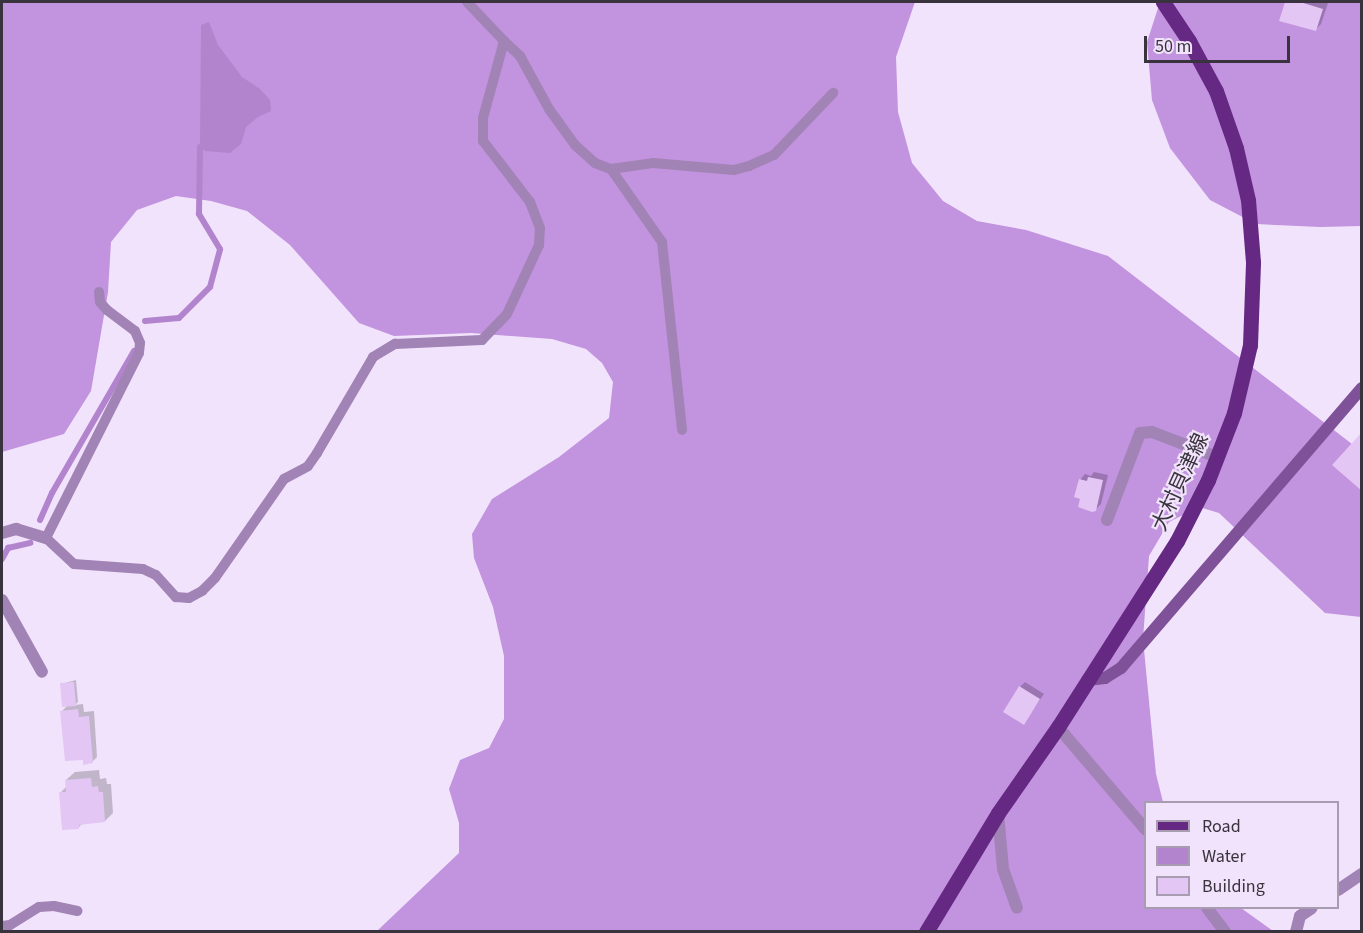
<!DOCTYPE html>
<html>
<head>
<meta charset="utf-8">
<style>
  body { margin:0 }
  #map { position:relative; width:1363px; height:933px; overflow:hidden; background:#f2e3fc; font-family:"Source Sans 3","Noto Sans JP",sans-serif }
  div>[style] { position:absolute }
  .forest>* { inset:0; background:#c293de }
  .water>* { inset:0; background:#b284cd }
  .shadow>* { inset:0; background:#0003 }
  .stream>* { height:6px; margin:-3px; padding:0 3px; transform-origin:3px; border-radius:3px; background:#b284cd }
  .building>* { inset:0; background:#e3c6f4 }
  .lane>* { height:10px; margin:-5px; padding:0 5px; transform-origin:5px; border-radius:5px; background:#a283b5 }
  .street>* { height:12px; margin:-6px; padding:0 6px; transform-origin:6px; border-radius:6px; background:#a283b5 }
  .secondary>* { height:12px; margin:-6px; padding:0 6px; transform-origin:6px; border-radius:6px; background:#7f5198 }
  .primary>* { height:15px; margin:-7.5px; padding:0 7.5px; transform-origin:7.5px; border-radius:7.5px; background:#652983 }
  span { translate:-50% -50%; white-space:nowrap; text-align:center; line-height:1.15; -webkit-text-stroke:4.5px #f2e3fc; paint-order:stroke }
  .street-label { font-size:21px; color:#39333d }
  .frame { position:absolute; inset:0; border:3px solid #39333d; pointer-events:none }
  .legend { position:absolute; left:1144px; top:801px; width:195px; height:108px; box-sizing:border-box; background:#f2e3fc; border:2px solid #a89db0; margin:0; padding:8px 10px; list-style:none; font-size:18px; color:#39333d }
  .legend li { display:flex; align-items:center; gap:12px; height:30px }
  .legend b { width:30px; border:2px solid #a89db0 }
  .scale { position:absolute; left:1144px; top:36px; width:146px; height:27px; box-sizing:border-box; border:3px solid #39333d; border-top:0; padding-left:8px; font-size:18px; line-height:21px; white-space:nowrap; color:#39333d; -webkit-text-stroke:4px #f2e3fc; paint-order:stroke }
</style>
</head>
<body>
<div id="map">
  <div class="forest">
    <div style="clip-path:polygon(2px 2px,915px 2px,896px 57px,898px 112px,912px 163px,943px 201px,977px 221px,1026px 230px,1108px 256px,1361px 451px,1361px 617px,1325px 613px,1219px 513px,1199px 507px,1169px 522px,1149px 556px,1143px 639px,1156px 774px,1163px 802px,1146px 802px,1146px 908px,1241px 908px,1273px 931px,377px 931px,459px 853px,459px 823px,449px 789px,460px 760px,489px 748px,504px 719px,504px 656px,493px 607px,474px 558px,472px 534px,492px 499px,559px 457px,609px 418px,613px 382px,602px 363px,586px 349px,552px 339px,471px 333px,394px 336px,359px 323px,290px 245px,247px 211px,211px 201px,176px 196px,137px 210px,111px 242px,108px 292px,91px 391px,64px 434px,2px 452px)"></div>
    <div style="clip-path:polygon(1160px 2px,1361px 2px,1361px 226px,1320px 227px,1256px 224px,1210px 200px,1170px 148px,1152px 100px,1147px 42px)"></div>
  </div>
  <div class="water">
    <div style="clip-path:polygon(209px 22px,218px 45px,242px 77px,260px 89px,270px 100px,271px 111px,258px 117px,246px 127px,241px 144px,230px 153px,205px 151px,200px 147px,201px 25px)"></div>
  </div>
  <div class="shadow">
    <div style="clip-path:polygon(1286px 2px,1322px 2px,1328px 3px,1321px 24px,1316px 29px,1281px 20px)"></div>
    <div style="clip-path:polygon(1094px 472px,1108px 475px,1101px 504px,1095px 510px,1082px 498px,1080px 480px,1085px 474px,1091px 476px)"></div>
    <div style="clip-path:polygon(76px 680px,78px 702px,75px 705px,83px 704px,84px 712px,94px 711px,97px 757px,92px 762px,61px 712px,68px 705px,61px 684px)"></div>
    <div style="clip-path:polygon(1025px 682px,1044px 694px,1023px 723px,1020px 687px)"></div>
    <div style="clip-path:polygon(99px 770px,100px 779px,106px 778px,107px 784px,111px 784px,113px 813px,105px 821px,83px 823px,78px 828px,60px 793px,67px 786px,66px 780px,75px 772px)"></div>
  </div>
  <div class="stream">
    <div style="left:145px;top:321px;width:34px;rotate:-5deg"></div>
    <div style="left:179px;top:318px;width:44px;rotate:-45deg"></div>
    <div style="left:210px;top:287px;width:39px;rotate:-75deg"></div>
    <div style="left:220px;top:249px;width:41px;rotate:-121deg"></div>
    <div style="left:199px;top:214px;width:67px;rotate:-89.1deg"></div>
    <div style="left:40px;top:520px;width:30px;rotate:-66deg"></div>
    <div style="left:52px;top:493px;width:164px;rotate:-60deg"></div>
    <div style="left:2px;top:559px;width:13px;rotate:-61deg"></div>
    <div style="left:8px;top:548px;width:23px;rotate:-13deg"></div>
  </div>
  <div class="building">
    <div style="clip-path:polygon(1285px 2px,1300px 2px,1323px 9px,1316px 31px,1279px 21px)"></div>
    <div style="clip-path:polygon(1362px 432px,1362px 491px,1332px 465px)"></div>
    <div style="clip-path:polygon(1088px 477px,1103px 480px,1096px 511px,1092px 512px,1078px 507px,1080px 499px,1074px 497px,1079px 479px,1087px 481px)"></div>
    <div style="clip-path:polygon(74px 682px,76px 706px,62px 707px,60px 683px)"></div>
    <div style="clip-path:polygon(1019px 686px,1040px 699px,1024px 725px,1003px 712px)"></div>
    <div style="clip-path:polygon(78px 709px,79px 717px,89px 716px,93px 763px,83px 765px,83px 760px,65px 761px,60px 711px)"></div>
    <div style="clip-path:polygon(91px 778px,92px 787px,98px 786px,99px 792px,103px 792px,105px 822px,79px 825px,79px 829px,62px 830px,59px 792px,66px 792px,65px 780px)"></div>
  </div>
  <div class="lane">
    <div style="left:467px;top:2px;width:54px;rotate:46.5deg"></div>
    <div style="left:611px;top:169px;width:89px;rotate:55.1deg"></div>
    <div style="left:662px;top:242px;width:189px;rotate:83.9deg"></div>
    <div style="left:99px;top:292px;width:10px;rotate:84deg"></div>
    <div style="left:100px;top:302px;width:11px;rotate:49deg"></div>
    <div style="left:107px;top:310px;width:35px;rotate:37deg"></div>
    <div style="left:135px;top:331px;width:13px;rotate:67deg"></div>
    <div style="left:140px;top:343px;width:10px;rotate:96deg"></div>
    <div style="left:139px;top:353px;width:207px;rotate:116.7deg"></div>
    <div style="left:46px;top:538px;width:38px;rotate:43deg"></div>
    <div style="left:74px;top:564px;width:69px;rotate:4.1deg"></div>
    <div style="left:143px;top:569px;width:14px;rotate:25deg"></div>
    <div style="left:156px;top:575px;width:30px;rotate:48deg"></div>
    <div style="left:176px;top:597px;width:13px;rotate:4deg"></div>
    <div style="left:189px;top:598px;width:15px;rotate:-28deg"></div>
    <div style="left:202px;top:591px;width:18px;rotate:-45deg"></div>
    <div style="left:215px;top:578px;width:121px;rotate:-55.1deg"></div>
    <div style="left:284px;top:479px;width:27px;rotate:-28deg"></div>
    <div style="left:308px;top:466px;width:16px;rotate:-55deg"></div>
    <div style="left:317px;top:453px;width:111px;rotate:-59.7deg"></div>
    <div style="left:373px;top:357px;width:26px;rotate:-31deg"></div>
    <div style="left:395px;top:344px;width:87px;rotate:-2.6deg"></div>
    <div style="left:482px;top:340px;width:36px;rotate:-46deg"></div>
    <div style="left:507px;top:314px;width:76px;rotate:-65.1deg"></div>
    <div style="left:539px;top:245px;width:17px;rotate:-87deg"></div>
    <div style="left:540px;top:228px;width:28px;rotate:-111deg"></div>
    <div style="left:530px;top:202px;width:77px;rotate:-127.6deg"></div>
    <div style="left:483px;top:141px;width:23px;rotate:-90deg"></div>
    <div style="left:483px;top:118px;width:80px;rotate:-74.7deg"></div>
    <div style="left:504px;top:41px;width:22px;rotate:43deg"></div>
    <div style="left:520px;top:56px;width:60px;rotate:61.3deg"></div>
    <div style="left:549px;top:109px;width:44px;rotate:54.2deg"></div>
    <div style="left:575px;top:145px;width:27px;rotate:42deg"></div>
    <div style="left:595px;top:163px;width:17px;rotate:21deg"></div>
    <div style="left:611px;top:169px;width:42px;rotate:-8.1deg"></div>
    <div style="left:653px;top:163px;width:81px;rotate:4.9deg"></div>
    <div style="left:734px;top:170px;width:16px;rotate:-15deg"></div>
    <div style="left:749px;top:166px;width:27px;rotate:-24deg"></div>
    <div style="left:774px;top:155px;width:86px;rotate:-46.4deg"></div>
    <div style="left:2px;top:926px;width:8px;rotate:-7deg"></div>
    <div style="left:10px;top:925px;width:34px;rotate:-32deg"></div>
    <div style="left:39px;top:907px;width:15px;rotate:-4deg"></div>
    <div style="left:54px;top:906px;width:24px;rotate:12deg"></div>
  </div>
  <div class="street">
    <div style="left:1107px;top:520px;width:93px;rotate:-69.2deg"></div>
    <div style="left:1140px;top:433px;width:12px;rotate:-5deg"></div>
    <div style="left:1152px;top:432px;width:70px;rotate:21deg"></div>
    <div style="left:2px;top:533px;width:15px;rotate:-16deg"></div>
    <div style="left:16px;top:529px;width:31px;rotate:17deg"></div>
    <div style="left:2px;top:600px;width:82px;rotate:60.9deg"></div>
    <div style="left:1058px;top:727px;width:135px;rotate:49.5deg"></div>
    <div style="left:998px;top:813px;width:56px;rotate:84.9deg"></div>
    <div style="left:1003px;top:869px;width:41px;rotate:70.3deg"></div>
    <div style="left:1338px;top:890px;width:29px;rotate:-34deg"></div>
    <div style="left:1207px;top:908px;width:30px;rotate:53deg"></div>
    <div style="left:1296px;top:932px;width:16px;rotate:-76deg"></div>
    <div style="left:1300px;top:916px;width:14px;rotate:-34deg"></div>
  </div>
  <div class="secondary">
    <div style="left:1087px;top:680px;width:18px;rotate:-6deg"></div>
    <div style="left:1105px;top:678px;width:19px;rotate:-32deg"></div>
    <div style="left:1121px;top:668px;width:369px;rotate:-49.3deg"></div>
  </div>
  <div class="primary">
    <div style="left:926px;top:932px;width:139px;rotate:-58.8deg"></div>
    <div style="left:998px;top:813px;width:105px;rotate:-55.1deg"></div>
    <div style="left:1058px;top:727px;width:221px;rotate:-57.4deg"></div>
    <div style="left:1177px;top:541px;width:68px;rotate:-63.1deg"></div>
    <div style="left:1208px;top:480px;width:72px;rotate:-68.8deg"></div>
    <div style="left:1234px;top:413px;width:70px;rotate:-76.8deg"></div>
    <div style="left:1250px;top:345px;width:83px;rotate:-87.9deg"></div>
    <div style="left:1253px;top:262px;width:62px;rotate:-94.6deg"></div>
    <div style="left:1248px;top:200px;width:53px;rotate:-103deg"></div>
    <div style="left:1236px;top:148px;width:60px;rotate:-109.3deg"></div>
    <div style="left:1216px;top:91px;width:57px;rotate:-118.4deg"></div>
    <div style="left:1189px;top:41px;width:47px;rotate:-123.7deg"></div>
  </div>
  <div class="street-label">
    <span style="left:1180px;top:482px;rotate:-65deg">大村貝津線</span>
  </div>
  <div class="frame"></div>
  <ul class="legend">
  <li><b style="height:8px;background:#652983"></b>Road</li>
  <li><b style="height:16px;background:#b284cd"></b>Water</li>
  <li><b style="height:16px;background:#e3c6f4"></b>Building</li>
  </ul>
  <div class="scale">50 m</div>
</div>
</body>
</html>
